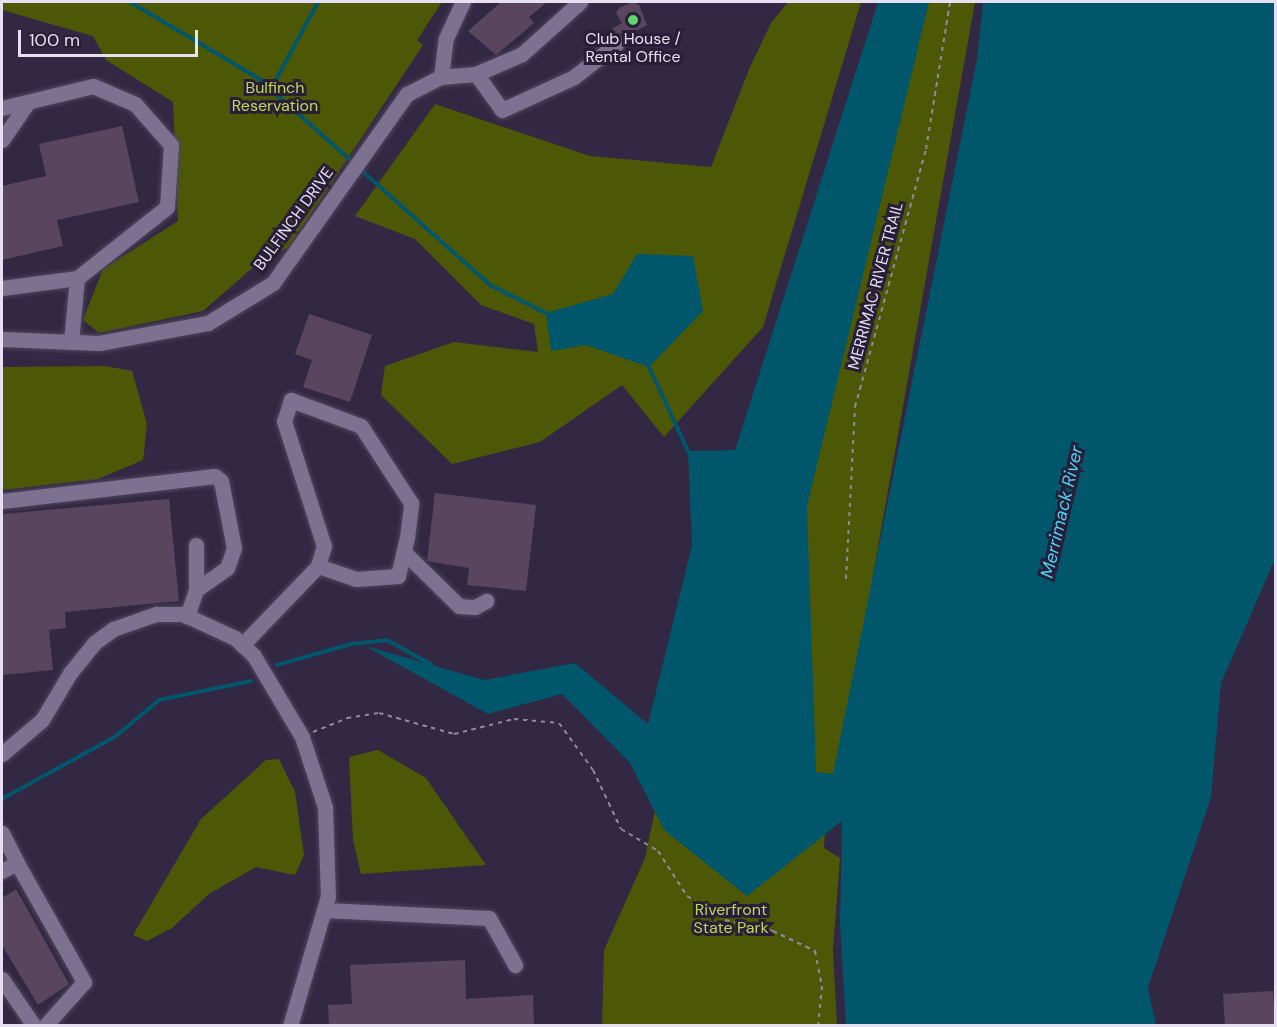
<!DOCTYPE html>
<html>
<head>
<meta charset="utf-8">
<style>
  body { margin:0 }
  #map { position:relative; width:1277px; height:1027px; overflow:hidden; background:#322843; font-family:"DM Sans",sans-serif }
  div>[style] { position:absolute }
  .green>* { inset:0; background:#4d5807 }
  .water>* { inset:0; background:#00566a }
  .stream>* { height:4px; margin:-2px; padding:0 2px; transform-origin:2px; border-radius:2px; background:#00566a }
  .building>* { inset:0; background:#5a455e }
  .path>* { height:2px; margin-top:-1px; transform-origin:0; background:repeating-linear-gradient(90deg,#91899f 0 4.5px,transparent 0 9px) }
  .roads { filter:drop-shadow(0 0 2px #4f465d) drop-shadow(0 0 2px #4f465d) }
  .minor>* { height:15px; margin:-7.5px; padding:0 7.5px; transform-origin:7.5px; border-radius:7.5px; background:#7c7190 }
  .dots>* { width:16px; height:16px; translate:-50% -50%; box-sizing:border-box; border:3px solid #281e38; border-radius:50% }
  span { translate:-50% -50%; white-space:nowrap; text-align:center; line-height:1.15; -webkit-text-stroke:6px #281e38; paint-order:stroke }
  .poi-label { font-size:16px; color:#e6e0f2 }
  .park-label { font-size:16px; color:#c1d854 }
  .street-label { font-size:16px; color:#e6e0f2 }
  .water-label { font-size:18px; color:#4bd4fa; font-style:italic }
  .frame { position:absolute; inset:0; border:3px solid #e6e0f2; pointer-events:none }
  .scale { position:absolute; left:18px; top:30px; width:180px; height:27px; box-sizing:border-box; border:3px solid #e6e0f2; border-top:0; padding-left:8px; font-size:18px; line-height:21px; white-space:nowrap; color:#e6e0f2; -webkit-text-stroke:4px #281e38; paint-order:stroke }
</style>
</head>
<body>
<div id="map">
  <div class="green">
    <div style="clip-path:polygon(2px 2px,442px 2px,417px 40px,423px 45px,289px 247px,258px 263px,203px 311px,99px 333px,83px 320px,103px 269px,178px 221px,173px 102px,106px 60px,93px 36px,2px 10px)"></div>
    <div style="clip-path:polygon(788px 2px,861px 2px,763px 327px,664px 437px,622px 385px,540px 442px,452px 464px,381px 395px,385px 366px,454px 342px,538px 352px,534px 324px,481px 305px,415px 239px,355px 216px,435px 104px,590px 156px,711px 167px,750px 67px,771px 23px)"></div>
    <div style="clip-path:polygon(884px 2px,975px 2px,847px 721px,826px 810px,824px 848px,840px 858px,833px 950px,837px 1025px,602px 1026px,604px 950px,645px 858px,661px 782px)"></div>
    <div style="clip-path:polygon(105px 366px,132px 371px,147px 424px,143px 460px,98px 479px,2px 490px,2px 367px)"></div>
    <div style="clip-path:polygon(378px 750px,426px 778px,486px 865px,361px 874px,353px 840px,349px 757px)"></div>
    <div style="clip-path:polygon(279px 759px,295px 792px,304px 855px,295px 875px,256px 867px,209px 894px,172px 928px,147px 941px,133px 935px,201px 819px,266px 760px)"></div>
  </div>
  <div class="water">
    <div style="clip-path:polygon(878px 2px,929px 2px,807px 506px,816px 772px,833px 774px,977px 59px,983px 2px,1275px 2px,1275px 559px,1221px 683px,1211px 797px,1148px 988px,1156px 1025px,846px 1025px,840px 924px,842px 821px,747px 896px,664px 830px,630px 763px,562px 694px,488px 714px,365px 646px,484px 680px,575px 663px,648px 724px,692px 545px,688px 451px,735px 450px)"></div>
    <div style="clip-path:polygon(637px 254px,693px 256px,703px 311px,649px 367px,586px 345px,551px 351px,546px 313px,613px 294px)"></div>
  </div>
  <div class="stream">
    <div style="left:130px;top:2px;width:149px;rotate:30.7deg"></div>
    <div style="left:258px;top:78px;width:130px;rotate:41.6deg"></div>
    <div style="left:271px;top:89px;width:99px;rotate:-61.6deg"></div>
    <div style="left:360px;top:169px;width:174px;rotate:41.7deg"></div>
    <div style="left:490px;top:285px;width:63px;rotate:26.6deg"></div>
    <div style="left:649px;top:367px;width:93px;rotate:65.1deg"></div>
    <div style="left:277px;top:665px;width:77px;rotate:-15.8deg"></div>
    <div style="left:351px;top:644px;width:36px;rotate:-6deg"></div>
    <div style="left:387px;top:640px;width:51px;rotate:29.1deg"></div>
    <div style="left:2px;top:799px;width:130px;rotate:-28.9deg"></div>
    <div style="left:116px;top:736px;width:56px;rotate:-39.9deg"></div>
    <div style="left:159px;top:700px;width:94px;rotate:-11.7deg"></div>
  </div>
  <div class="building">
    <div style="clip-path:polygon(501px 2px,547px 2px,529px 17px,534px 23px,496px 55px,468px 31px)"></div>
    <div style="clip-path:polygon(633px 2px,639px 5px,647px 25px,631px 34px,615px 33px,612px 29px,622px 23px,616px 13px,619px 8px)"></div>
    <div style="clip-path:polygon(122px 126px,139px 202px,57px 220px,63px 246px,2px 260px,2px 186px,46px 176px,39px 144px)"></div>
    <div style="clip-path:polygon(309px 314px,372px 335px,350px 402px,303px 387px,312px 360px,295px 354px)"></div>
    <div style="clip-path:polygon(435px 493px,536px 505px,526px 591px,467px 585px,469px 568px,427px 561px)"></div>
    <div style="clip-path:polygon(169px 499px,179px 601px,65px 612px,66px 628px,49px 630px,53px 670px,2px 675px,2px 514px)"></div>
    <div style="clip-path:polygon(16px 889px,69px 984px,38px 1005px,2px 945px,2px 898px)"></div>
    <div style="clip-path:polygon(465px 960px,466px 999px,533px 995px,534px 1026px,329px 1026px,328px 1005px,352px 1004px,350px 965px)"></div>
    <div style="clip-path:polygon(1273px 991px,1275px 1026px,1225px 1026px,1223px 994px)"></div>
  </div>
  <div class="path">
    <div style="left:846px;top:579px;width:172px;rotate:-87deg"></div>
    <div style="left:855px;top:407px;width:268px;rotate:-74.6deg"></div>
    <div style="left:926px;top:149px;width:149px;rotate:-80.7deg"></div>
    <div style="left:313px;top:732px;width:37px;rotate:-22deg"></div>
    <div style="left:347px;top:718px;width:32px;rotate:-9deg"></div>
    <div style="left:379px;top:713px;width:78px;rotate:15.6deg"></div>
    <div style="left:454px;top:734px;width:62px;rotate:-14deg"></div>
    <div style="left:514px;top:719px;width:45px;rotate:5.1deg"></div>
    <div style="left:559px;top:723px;width:58px;rotate:54.1deg"></div>
    <div style="left:593px;top:770px;width:65px;rotate:64.6deg"></div>
    <div style="left:621px;top:829px;width:43px;rotate:30.7deg"></div>
    <div style="left:658px;top:851px;width:54px;rotate:57.2deg"></div>
    <div style="left:687px;top:896px;width:45px;rotate:32.3deg"></div>
    <div style="left:725px;top:920px;width:49px;rotate:12.9deg"></div>
    <div style="left:773px;top:931px;width:47px;rotate:25.5deg"></div>
    <div style="left:815px;top:951px;width:36px;rotate:79deg"></div>
    <div style="left:822px;top:986px;width:40px;rotate:95.7deg"></div>
  </div>
  <div class="roads">
    <div class="minor">
      <div style="left:476px;top:74px;width:44px;rotate:54.2deg"></div>
      <div style="left:502px;top:110px;width:79px;rotate:-24.6deg"></div>
      <div style="left:574px;top:77px;width:55px;rotate:-38.3deg"></div>
      <div style="left:441px;top:77px;width:39px;rotate:-83deg"></div>
      <div style="left:446px;top:38px;width:40px;rotate:-65deg"></div>
      <div style="left:2px;top:108px;width:94px;rotate:-13.6deg"></div>
      <div style="left:93px;top:86px;width:46px;rotate:23.2deg"></div>
      <div style="left:135px;top:104px;width:55px;rotate:48.7deg"></div>
      <div style="left:171px;top:145px;width:62px;rotate:93.7deg"></div>
      <div style="left:167px;top:207px;width:115px;rotate:141.7deg"></div>
      <div style="left:77px;top:278px;width:64px;rotate:95.4deg"></div>
      <div style="left:2px;top:140px;width:46px;rotate:-55.6deg"></div>
      <div style="left:2px;top:288px;width:76px;rotate:-7.6deg"></div>
      <div style="left:2px;top:339px;width:97px;rotate:2.4deg"></div>
      <div style="left:99px;top:343px;width:111px;rotate:-10.4deg"></div>
      <div style="left:208px;top:323px;width:76px;rotate:-31.6deg"></div>
      <div style="left:273px;top:283px;width:232px;rotate:-54.7deg"></div>
      <div style="left:407px;top:94px;width:38px;rotate:-27deg"></div>
      <div style="left:441px;top:77px;width:35px;rotate:-5deg"></div>
      <div style="left:476px;top:74px;width:50px;rotate:-23.5deg"></div>
      <div style="left:522px;top:54px;width:78px;rotate:-41.9deg"></div>
      <div style="left:2px;top:501px;width:214px;rotate:-6.7deg"></div>
      <div style="left:215px;top:476px;width:8px;rotate:40deg"></div>
      <div style="left:221px;top:481px;width:68px;rotate:79deg"></div>
      <div style="left:234px;top:548px;width:21px;rotate:109deg"></div>
      <div style="left:227px;top:568px;width:38px;rotate:145deg"></div>
      <div style="left:196px;top:590px;width:28px;rotate:109deg"></div>
      <div style="left:196px;top:545px;width:45px;rotate:90deg"></div>
      <div style="left:404px;top:552px;width:77px;rotate:44.5deg"></div>
      <div style="left:459px;top:606px;width:16px;rotate:4deg"></div>
      <div style="left:475px;top:607px;width:13px;rotate:-29deg"></div>
      <div style="left:242px;top:645px;width:110px;rotate:-46.1deg"></div>
      <div style="left:318px;top:566px;width:40px;rotate:18.9deg"></div>
      <div style="left:356px;top:579px;width:42px;rotate:-4.1deg"></div>
      <div style="left:398px;top:576px;width:39px;rotate:-77deg"></div>
      <div style="left:407px;top:538px;width:35px;rotate:-83deg"></div>
      <div style="left:411px;top:503px;width:92px;rotate:-123deg"></div>
      <div style="left:361px;top:426px;width:75px;rotate:-159.6deg"></div>
      <div style="left:291px;top:400px;width:22px;rotate:108deg"></div>
      <div style="left:284px;top:421px;width:131px;rotate:72.3deg"></div>
      <div style="left:324px;top:546px;width:21px;rotate:107deg"></div>
      <div style="left:2px;top:754px;width:52px;rotate:-40.4deg"></div>
      <div style="left:42px;top:720px;width:55px;rotate:-59.2deg"></div>
      <div style="left:70px;top:673px;width:38px;rotate:-51deg"></div>
      <div style="left:94px;top:643px;width:24px;rotate:-36deg"></div>
      <div style="left:113px;top:629px;width:46px;rotate:-19.2deg"></div>
      <div style="left:156px;top:614px;width:27px"></div>
      <div style="left:183px;top:614px;width:57px;rotate:24.8deg"></div>
      <div style="left:235px;top:638px;width:26px;rotate:43deg"></div>
      <div style="left:254px;top:656px;width:94px;rotate:59.3deg"></div>
      <div style="left:302px;top:737px;width:74px;rotate:71.8deg"></div>
      <div style="left:325px;top:807px;width:89px;rotate:88.1deg"></div>
      <div style="left:328px;top:896px;width:135px;rotate:106.3deg"></div>
      <div style="left:2px;top:833px;width:34px;rotate:63deg"></div>
      <div style="left:17px;top:863px;width:17px;rotate:152deg"></div>
      <div style="left:17px;top:863px;width:137px;rotate:60.6deg"></div>
      <div style="left:84px;top:982px;width:59px;rotate:131.6deg"></div>
      <div style="left:325px;top:910px;width:164px;rotate:2.8deg"></div>
      <div style="left:489px;top:918px;width:54px;rotate:61deg"></div>
      <div style="left:2px;top:979px;width:57px;rotate:55.8deg"></div>
    </div>
  </div>
  <div class="dots">
    <div style="left:633px;top:20px;background:#5fd56b"></div>
  </div>
  <div class="poi-label">
    <span style="left:633px;top:48px">Club House /<br>Rental Office</span>
  </div>
  <div class="park-label">
    <span style="left:275px;top:97px">Bulfinch<br>Reservation</span>
    <span style="left:731px;top:919px">Riverfront<br>State Park</span>
  </div>
  <div class="street-label">
    <span style="left:294px;top:219px;rotate:-54deg">BULFINCH DRIVE</span>
    <span style="left:876px;top:286px;rotate:-75deg">MERRIMAC RIVER TRAIL</span>
  </div>
  <div class="water-label">
    <span style="left:1062px;top:512px;rotate:-77deg">Merrimack River</span>
  </div>
  <div class="frame"></div>
  <div class="scale">100 m</div>
</div>
</body>
</html>
